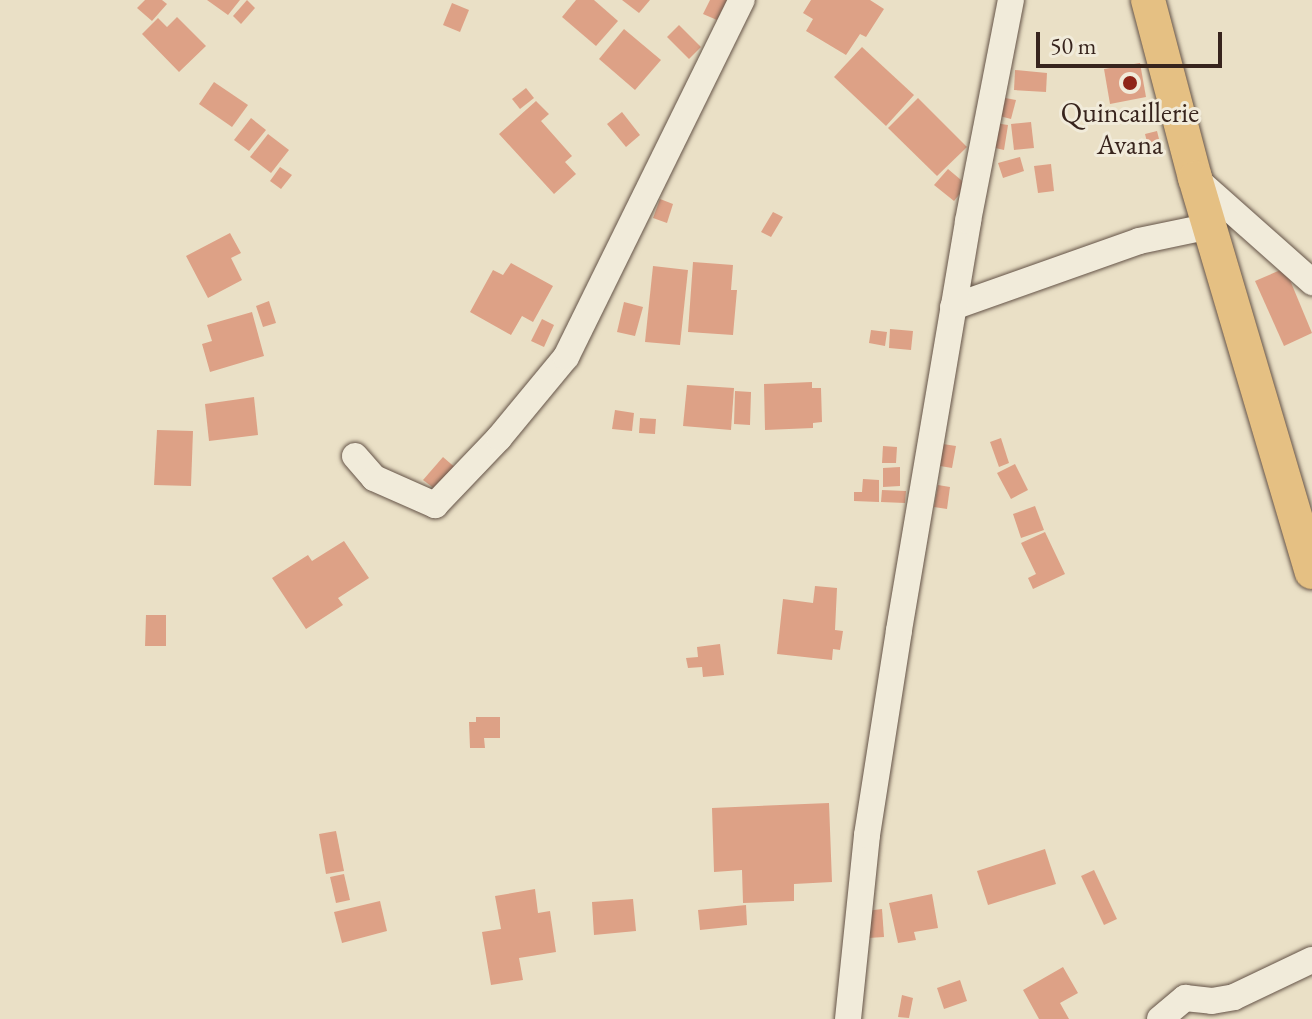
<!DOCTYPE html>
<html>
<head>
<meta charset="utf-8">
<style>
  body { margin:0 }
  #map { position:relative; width:1312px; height:1019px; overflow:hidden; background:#eae0c6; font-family:"EB Garamond",serif }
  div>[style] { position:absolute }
  .building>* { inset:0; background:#dda186 }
  .roads { filter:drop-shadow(0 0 2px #645347) drop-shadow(0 0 2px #645347) }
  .minor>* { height:26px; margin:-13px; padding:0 13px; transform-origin:13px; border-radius:13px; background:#f1ebda }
  .major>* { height:34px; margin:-17px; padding:0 17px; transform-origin:17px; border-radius:17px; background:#e5c083 }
  .dots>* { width:22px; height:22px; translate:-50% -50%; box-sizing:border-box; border:4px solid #f1ebda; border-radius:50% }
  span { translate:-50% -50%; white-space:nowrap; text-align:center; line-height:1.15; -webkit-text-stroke:6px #f1ebda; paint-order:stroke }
  .poi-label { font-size:28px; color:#37241d }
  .scale { position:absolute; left:1036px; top:32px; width:186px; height:36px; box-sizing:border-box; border:4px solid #37241d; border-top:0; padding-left:10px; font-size:24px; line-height:28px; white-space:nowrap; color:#37241d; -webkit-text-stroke:6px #f1ebda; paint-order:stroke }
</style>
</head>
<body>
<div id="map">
  <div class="building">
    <div style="clip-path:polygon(145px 0,162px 0,167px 4px,152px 21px,137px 8px)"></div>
    <div style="clip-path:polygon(207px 0,240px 0,228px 15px)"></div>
    <div style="clip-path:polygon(247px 0,255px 8px,241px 24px,233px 16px)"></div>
    <div style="clip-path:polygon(576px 0,594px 0,618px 21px,596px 46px,562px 17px)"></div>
    <div style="clip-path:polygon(622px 0,650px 0,639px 13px)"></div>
    <div style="clip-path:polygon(710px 0,727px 0,717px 20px,703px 14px)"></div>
    <div style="clip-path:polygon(811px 0,870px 0,884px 9px,866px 37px,860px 34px,846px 55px,806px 31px,813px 19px,803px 13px)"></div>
    <div style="clip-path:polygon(452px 3px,469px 10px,460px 32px,443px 25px)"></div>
    <div style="clip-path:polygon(177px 17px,206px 46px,179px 72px,142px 34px,158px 18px,167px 27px)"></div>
    <div style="clip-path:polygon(679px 25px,701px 47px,689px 59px,667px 37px)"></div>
    <div style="clip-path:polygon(624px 29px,661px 60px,635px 90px,599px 59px)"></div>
    <div style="clip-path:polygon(862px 47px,914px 95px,886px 126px,834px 77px)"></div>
    <div style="clip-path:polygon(1140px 63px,1146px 97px,1110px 104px,1104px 69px)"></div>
    <div style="clip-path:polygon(1015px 70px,1047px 73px,1046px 92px,1014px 90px)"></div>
    <div style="clip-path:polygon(214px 82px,248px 105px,232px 127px,199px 104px)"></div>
    <div style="clip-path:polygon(526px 88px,534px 98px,520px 109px,512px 99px)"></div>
    <div style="clip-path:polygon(1000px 97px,1016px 100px,1011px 119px,996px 115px)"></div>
    <div style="clip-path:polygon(918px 98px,967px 147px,937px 176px,888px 128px)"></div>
    <div style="clip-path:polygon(536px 101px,549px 114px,541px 121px,572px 156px,565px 162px,576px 174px,554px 194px,499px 134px)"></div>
    <div style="clip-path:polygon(622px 112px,640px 135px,626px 147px,607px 124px)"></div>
    <div style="clip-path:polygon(251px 118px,266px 130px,249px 151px,234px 140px)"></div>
    <div style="clip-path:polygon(1031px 122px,1034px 148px,1014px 150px,1011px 124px)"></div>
    <div style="clip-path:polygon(995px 123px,1008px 125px,1004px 150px,991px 147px)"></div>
    <div style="clip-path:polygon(1157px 131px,1161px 147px,1149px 150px,1145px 134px)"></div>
    <div style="clip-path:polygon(268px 134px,289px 150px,271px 173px,250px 157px)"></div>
    <div style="clip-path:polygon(1020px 157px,1024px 171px,1003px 178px,998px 163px)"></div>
    <div style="clip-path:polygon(1051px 164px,1054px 191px,1038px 193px,1034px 166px)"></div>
    <div style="clip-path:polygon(280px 167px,292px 175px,281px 189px,270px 181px)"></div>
    <div style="clip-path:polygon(948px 169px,967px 185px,954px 201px,934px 185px)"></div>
    <div style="clip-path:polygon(660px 199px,673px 204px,667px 223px,653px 218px)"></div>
    <div style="clip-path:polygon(773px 212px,783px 217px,771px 237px,761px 232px)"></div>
    <div style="clip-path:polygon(230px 233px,241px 253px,231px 258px,242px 280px,208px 298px,186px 256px)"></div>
    <div style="clip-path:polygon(693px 262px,733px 265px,731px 290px,737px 290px,733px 335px,688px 332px)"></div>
    <div style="clip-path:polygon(511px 263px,553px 286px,533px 322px,522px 316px,511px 335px,470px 312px,493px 270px,503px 275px)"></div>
    <div style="clip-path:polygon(653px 266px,688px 270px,680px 345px,645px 342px)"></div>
    <div style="clip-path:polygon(1285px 268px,1312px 333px,1284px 346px,1255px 281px)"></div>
    <div style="clip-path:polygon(269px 301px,276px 323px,263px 327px,256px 306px)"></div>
    <div style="clip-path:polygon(624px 302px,643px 307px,635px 336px,617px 332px)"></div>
    <div style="clip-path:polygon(252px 312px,264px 356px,210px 372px,202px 344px,212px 341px,207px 325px)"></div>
    <div style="clip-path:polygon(542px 319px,554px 325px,544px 347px,531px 341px)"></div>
    <div style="clip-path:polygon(890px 329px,913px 331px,911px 350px,889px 348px)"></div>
    <div style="clip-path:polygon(871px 330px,887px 332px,885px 346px,869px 343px)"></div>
    <div style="clip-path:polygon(812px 382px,812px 388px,821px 388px,822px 422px,813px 423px,813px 428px,765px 430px,764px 384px)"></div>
    <div style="clip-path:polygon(687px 385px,734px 388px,731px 430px,683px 426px)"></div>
    <div style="clip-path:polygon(735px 391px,751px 392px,750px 425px,734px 424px)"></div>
    <div style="clip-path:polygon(254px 397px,258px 435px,209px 441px,205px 404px)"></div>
    <div style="clip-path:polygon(615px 410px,634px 413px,632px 431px,612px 429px)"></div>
    <div style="clip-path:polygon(640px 418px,656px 419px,655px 434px,639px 433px)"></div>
    <div style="clip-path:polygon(157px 430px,193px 431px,191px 486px,154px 485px)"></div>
    <div style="clip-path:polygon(1001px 438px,1009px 463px,999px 467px,990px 442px)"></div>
    <div style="clip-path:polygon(943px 444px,956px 446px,952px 468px,940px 466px)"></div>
    <div style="clip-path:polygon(883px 446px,897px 447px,896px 463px,882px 463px)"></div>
    <div style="clip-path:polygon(443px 457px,458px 470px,439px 492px,423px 480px)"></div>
    <div style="clip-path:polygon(1015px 464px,1028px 490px,1011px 499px,997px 473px)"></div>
    <div style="clip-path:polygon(900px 467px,900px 486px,883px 487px,883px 468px)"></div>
    <div style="clip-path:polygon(863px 479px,879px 480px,879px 502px,854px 501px,854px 492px,862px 492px)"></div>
    <div style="clip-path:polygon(938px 485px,950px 487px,947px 509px,934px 507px)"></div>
    <div style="clip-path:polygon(882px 490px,906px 491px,905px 503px,881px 502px)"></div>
    <div style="clip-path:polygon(1035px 506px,1044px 530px,1021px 538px,1013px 514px)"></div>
    <div style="clip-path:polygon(1045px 532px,1065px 574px,1033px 589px,1028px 578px,1036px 574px,1021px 543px)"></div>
    <div style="clip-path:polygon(344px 541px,369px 578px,338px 598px,343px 605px,306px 629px,272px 578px,308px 555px,312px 561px)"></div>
    <div style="clip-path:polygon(815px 586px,837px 588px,835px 630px,843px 631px,840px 650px,833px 649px,832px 660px,777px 654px,783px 599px,813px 603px)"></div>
    <div style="clip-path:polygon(146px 615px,166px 615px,166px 646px,145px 646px)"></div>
    <div style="clip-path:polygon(720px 644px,724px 675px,703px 677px,702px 667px,688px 668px,686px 658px,698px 657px,697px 647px)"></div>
    <div style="clip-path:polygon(476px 717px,500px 717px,500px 738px,484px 738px,485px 748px,470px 748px,469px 722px,476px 722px)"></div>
    <div style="clip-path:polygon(829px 803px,832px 882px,794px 884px,794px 901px,743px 903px,742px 870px,714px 872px,712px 808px)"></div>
    <div style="clip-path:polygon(336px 831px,344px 871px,326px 874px,319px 834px)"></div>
    <div style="clip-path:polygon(1045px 849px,1056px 884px,988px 905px,977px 871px)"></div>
    <div style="clip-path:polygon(1094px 870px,1117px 919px,1104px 925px,1081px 876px)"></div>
    <div style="clip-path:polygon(344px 874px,350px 900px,336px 903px,330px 877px)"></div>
    <div style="clip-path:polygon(535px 889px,538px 913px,550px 911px,556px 952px,519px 958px,523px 980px,491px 985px,482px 932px,501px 929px,495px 896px)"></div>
    <div style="clip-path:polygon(932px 894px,938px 928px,914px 932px,916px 940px,898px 943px,889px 903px)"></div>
    <div style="clip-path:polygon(633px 899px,636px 931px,594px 935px,592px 902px)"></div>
    <div style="clip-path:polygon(380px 901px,387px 931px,342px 943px,334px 912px)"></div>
    <div style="clip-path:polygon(746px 905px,747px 925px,700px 930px,698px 910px)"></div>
    <div style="clip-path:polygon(882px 909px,884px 937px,868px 938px,866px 911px)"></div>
    <div style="clip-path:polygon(1063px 967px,1078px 993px,1060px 1003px,1069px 1019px,1039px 1019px,1023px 990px)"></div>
    <div style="clip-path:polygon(960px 980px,967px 1001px,944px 1009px,937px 988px)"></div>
    <div style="clip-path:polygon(902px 995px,913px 998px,909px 1018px,898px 1017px)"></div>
  </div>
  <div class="roads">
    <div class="minor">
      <div style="left:1195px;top:178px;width:157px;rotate:41.6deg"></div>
      <div style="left:953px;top:307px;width:197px;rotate:-19.5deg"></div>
      <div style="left:1139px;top:241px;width:74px;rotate:-11.8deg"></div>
      <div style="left:355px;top:456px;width:29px;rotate:49deg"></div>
      <div style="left:374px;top:478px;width:67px;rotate:23.9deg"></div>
      <div style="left:435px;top:505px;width:93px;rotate:-46.3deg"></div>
      <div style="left:499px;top:438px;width:105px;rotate:-50.4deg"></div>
      <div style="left:566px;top:357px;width:398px;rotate:-63.8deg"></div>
      <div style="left:848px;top:1019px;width:185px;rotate:-84.1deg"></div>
      <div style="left:867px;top:835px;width:207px;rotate:-81.1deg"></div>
      <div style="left:899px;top:630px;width:415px;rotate:-80.4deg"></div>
      <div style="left:968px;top:221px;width:225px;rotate:-79deg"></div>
      <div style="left:1160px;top:1019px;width:33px;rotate:-40deg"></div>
      <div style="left:1185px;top:998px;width:27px;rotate:6deg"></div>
      <div style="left:1212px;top:1001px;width:22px;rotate:-10deg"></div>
      <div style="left:1234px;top:997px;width:86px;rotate:-25.4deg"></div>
    </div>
    <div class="major">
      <div style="left:1148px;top:0;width:184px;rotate:75.2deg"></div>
      <div style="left:1195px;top:178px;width:411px;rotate:73.5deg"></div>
    </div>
  </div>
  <div class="dots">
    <div style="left:1130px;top:83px;background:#8f2418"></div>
  </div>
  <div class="poi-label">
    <span style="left:1130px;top:128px">Quincaillerie<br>Avana</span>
  </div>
  <div class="scale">50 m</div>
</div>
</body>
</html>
